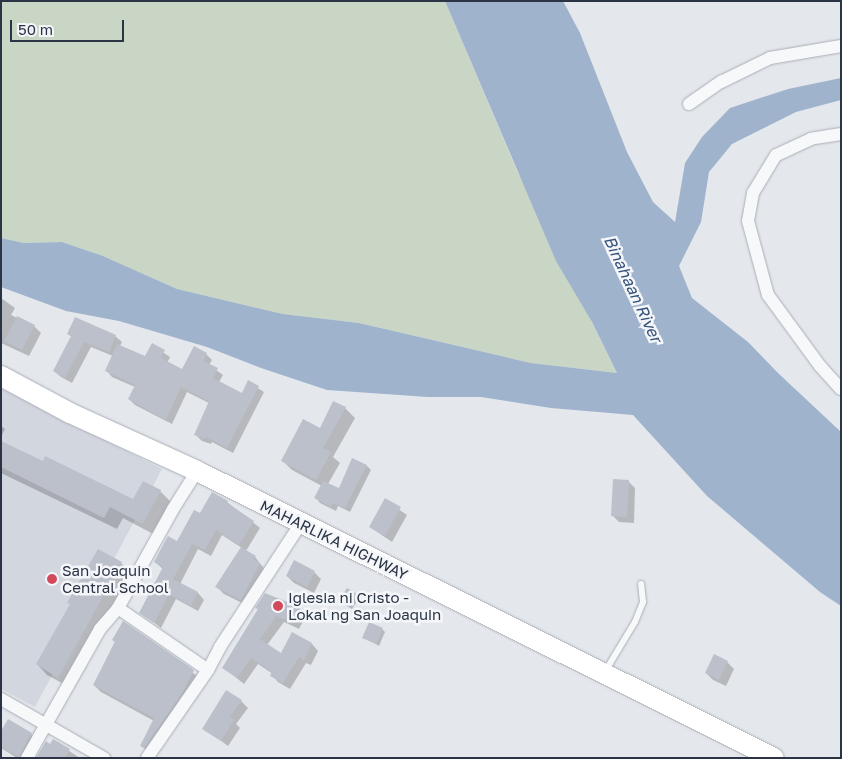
<!DOCTYPE html>
<html>
<head>
<meta charset="utf-8">
<style>
  body { margin:0 }
  #map { position:relative; width:842px; height:759px; overflow:hidden; background:#e4e7ec; font-family:"Golos Text",sans-serif }
  div>[style] { position:absolute }
  .built>* { inset:0; background:#d2d6de }
  .green>* { inset:0; background:#c9d6c5 }
  .water>* { inset:0; background:#9fb4cc }
  .shadow>* { inset:0; background:#0003 }
  .building>* { inset:0; background:#bbc0ca }
  .roads { filter:drop-shadow(0 0 1px #a9aeb7) drop-shadow(0 0 1px #a9aeb7) }
  .service>* { height:6px; margin:-3px; padding:0 3px; transform-origin:3px; border-radius:3px; background:#f7f8fa }
  .minor>* { height:12px; margin:-6px; padding:0 6px; transform-origin:6px; border-radius:6px; background:#f7f8fa }
  .trunk>* { height:20px; margin:-10px; padding:0 10px; transform-origin:10px; border-radius:10px; background:#fff }
  .dots>* { width:14px; height:14px; translate:-50% -50%; box-sizing:border-box; border:2px solid #f4f6f9; border-radius:50% }
  span { translate:-50% -50%; white-space:nowrap; text-align:center; line-height:1.15; -webkit-text-stroke:5px #f4f6f9; paint-order:stroke }
  .street-label { font-size:15px; color:#2b3445 }
  .poi-label { font-size:15px; color:#2b3445 }
  .left { translate:0 -50%; text-align:left }
  .water-label { font-size:16px; color:#34527a; font-style:italic }
  .frame { position:absolute; inset:0; border:2px solid #2b3445; pointer-events:none }
  .scale { position:absolute; left:10px; top:20px; width:114px; height:22px; box-sizing:border-box; border:2px solid #2b3445; border-top:0; padding-left:6px; font-size:15px; line-height:18px; white-space:nowrap; color:#2b3445; -webkit-text-stroke:4px #f4f6f9; paint-order:stroke }
</style>
</head>
<body>
<div id="map">
  <div class="built">
    <div style="clip-path:polygon(1px 388px,162px 469px,35px 707px,1px 689px)"></div>
  </div>
  <div class="green">
    <div style="clip-path:polygon(1px 1px,445px 1px,517px 171px,617px 373px,531px 363px,359px 323px,283px 314px,177px 289px,103px 256px,62px 242px,24px 243px,1px 238px)"></div>
  </div>
  <div class="water">
    <div style="clip-path:polygon(445px 1px,563px 1px,580px 33px,627px 152px,653px 202px,675px 222px,685px 163px,702px 137px,730px 108px,788px 89px,841px 78px,841px 100px,796px 112px,732px 144px,709px 172px,701px 222px,679px 266px,692px 298px,748px 342px,778px 373px,841px 432px,841px 606px,820px 592px,707px 496px,633px 415px,551px 408px,481px 397px,428px 397px,327px 390px,261px 368px,207px 347px,119px 321px,66px 311px,1px 287px,1px 238px,24px 243px,62px 242px,103px 256px,177px 289px,283px 314px,359px 323px,531px 363px,617px 373px,592px 322px,556px 261px)"></div>
  </div>
  <div class="shadow">
    <div style="clip-path:polygon(1px 298px,15px 308px,11px 315px,34px 326px,41px 333px,29px 356px,1px 343px)"></div>
    <div style="clip-path:polygon(68px 334px,115px 336px,122px 342px,120px 346px,146px 357px,152px 345px,170px 357px,167px 363px,182px 371px,206px 354px,212px 360px,209px 365px,223px 375px,219px 382px,242px 395px,248px 382px,264px 392px,233px 453px,212px 442px,211px 444px,202px 441px,196px 435px,209px 403px,187px 392px,172px 424px,135px 405px,129px 399px,135px 387px,112px 377px,107px 371px,113px 356px,91px 347px,72px 383px,61px 377px,54px 371px,72px 337px)"></div>
    <div style="clip-path:polygon(334px 402px,345px 408px,355px 418px,333px 457px,340px 463px,328px 484px,340px 490px,352px 460px,367px 466px,371px 470px,350px 512px,338px 506px,336px 511px,320px 503px,316px 498px,322px 486px,292px 470px,282px 460px,321px 429px)"></div>
    <div style="clip-path:polygon(1px 426px,5px 429px,1px 437px)"></div>
    <div style="clip-path:polygon(1px 443px,134px 501px,160px 491px,172px 503px,155px 535px,123px 518px,117px 529px,1px 473px)"></div>
    <div style="clip-path:polygon(628px 481px,635px 488px,634px 523px,619px 522px,612px 515px)"></div>
    <div style="clip-path:polygon(212px 494px,227px 502px,260px 528px,246px 551px,255px 557px,266px 571px,248px 606px,224px 594px,217px 587px,242px 548px,222px 535px,211px 556px,198px 549px,180px 584px,198px 593px,204px 600px,198px 611px,176px 599px,161px 628px,141px 612px,163px 569px,155px 562px,178px 543px,200px 515px)"></div>
    <div style="clip-path:polygon(385px 500px,407px 515px,392px 542px,370px 527px)"></div>
    <div style="clip-path:polygon(121px 563px,132px 573px,69px 687px,47px 675px,37px 664px,71px 605px,69px 603px)"></div>
    <div style="clip-path:polygon(314px 572px,321px 579px,314px 593px,294px 583px,287px 576px)"></div>
    <div style="clip-path:polygon(356px 595px,359px 598px,352px 609px,340px 602px)"></div>
    <div style="clip-path:polygon(299px 608px,306px 615px,299px 629px,284px 622px,267px 645px,282px 655px,293px 634px,312px 644px,318px 651px,311px 665px,306px 663px,290px 689px,278px 682px,272px 675px,273px 674px,258px 664px,244px 684px,224px 668px,259px 610px)"></div>
    <div style="clip-path:polygon(124px 623px,200px 678px,148px 752px,141px 745px,154px 721px,101px 692px,94px 685px)"></div>
    <div style="clip-path:polygon(382px 629px,385px 632px,379px 646px,364px 637px)"></div>
    <div style="clip-path:polygon(727px 662px,734px 669px,726px 686px,713px 680px,706px 673px)"></div>
    <div style="clip-path:polygon(241px 701px,248px 708px,236px 724px,240px 728px,228px 746px,204px 728px)"></div>
    <div style="clip-path:polygon(1px 733px,31px 734px,38px 740px,29px 758px,17px 758px,1px 748px)"></div>
    <div style="clip-path:polygon(54px 741px,80px 758px,37px 758px)"></div>
  </div>
  <div class="building">
    <div style="clip-path:polygon(17px 316px,35px 325px,22px 350px,4px 341px)"></div>
    <div style="clip-path:polygon(75px 317px,116px 335px,109px 352px,84px 342px,65px 378px,53px 371px,71px 336px,67px 334px)"></div>
    <div style="clip-path:polygon(152px 343px,165px 350px,161px 358px,182px 369px,194px 346px,207px 353px,203px 361px,218px 368px,213px 378px,242px 393px,248px 380px,259px 386px,227px 448px,206px 437px,205px 439px,194px 435px,209px 401px,181px 387px,166px 420px,128px 399px,135px 385px,105px 371px,117px 344px,145px 356px)"></div>
    <div style="clip-path:polygon(333px 401px,346px 407px,323px 448px,331px 452px,316px 480px,281px 461px,303px 419px,320px 428px)"></div>
    <div style="clip-path:polygon(1px 441px,43px 461px,45px 456px,133px 499px,143px 481px,161px 490px,143px 524px,110px 507px,104px 518px,1px 467px)"></div>
    <div style="clip-path:polygon(352px 458px,367px 465px,345px 508px,333px 503px,331px 507px,314px 498px,323px 481px,339px 488px)"></div>
    <div style="clip-path:polygon(613px 479px,629px 480px,627px 517px,611px 516px)"></div>
    <div style="clip-path:polygon(212px 492px,228px 501px,227px 503px,254px 521px,239px 545px,216px 530px,205px 550px,192px 544px,173px 579px,198px 592px,191px 606px,169px 594px,154px 623px,139px 613px,163px 567px,154px 562px,168px 536px,177px 541px,194px 510px,200px 513px)"></div>
    <div style="clip-path:polygon(385px 498px,401px 507px,385px 536px,369px 527px)"></div>
    <div style="clip-path:polygon(241px 547px,256px 556px,253px 559px,260px 563px,241px 600px,215px 587px)"></div>
    <div style="clip-path:polygon(98px 549px,122px 562px,58px 678px,36px 664px,70px 604px,67px 603px)"></div>
    <div style="clip-path:polygon(294px 560px,315px 571px,307px 587px,286px 576px)"></div>
    <div style="clip-path:polygon(347px 588px,357px 594px,349px 607px,338px 602px)"></div>
    <div style="clip-path:polygon(265px 593px,300px 607px,293px 623px,276px 616px,260px 639px,281px 653px,292px 632px,312px 643px,304px 660px,299px 657px,283px 683px,270px 676px,272px 672px,251px 658px,237px 678px,222px 668px,258px 609px,255px 608px)"></div>
    <div style="clip-path:polygon(123px 621px,194px 670px,181px 695px,144px 748px,140px 746px,154px 718px,93px 685px,115px 642px,112px 640px)"></div>
    <div style="clip-path:polygon(369px 622px,383px 628px,376px 644px,362px 638px)"></div>
    <div style="clip-path:polygon(714px 654px,728px 661px,719px 680px,705px 673px)"></div>
    <div style="clip-path:polygon(226px 690px,242px 700px,230px 717px,234px 720px,221px 741px,202px 729px)"></div>
    <div style="clip-path:polygon(8px 719px,32px 733px,19px 757px,1px 747px,1px 731px)"></div>
    <div style="clip-path:polygon(53px 739px,70px 749px,65px 758px,36px 758px,46px 741px,50px 744px)"></div>
  </div>
  <div class="roads">
    <div class="service">
      <div style="left:606px;top:670px;width:56px;rotate:-58.9deg"></div>
      <div style="left:635px;top:622px;width:22px;rotate:-68deg"></div>
      <div style="left:643px;top:602px;width:18px;rotate:-96deg"></div>
    </div>
    <div class="minor">
      <div style="left:689px;top:104px;width:39px;rotate:-35deg"></div>
      <div style="left:721px;top:82px;width:55px;rotate:-26.1deg"></div>
      <div style="left:770px;top:58px;width:72px;rotate:-9.6deg"></div>
      <div style="left:841px;top:134px;width:30px;rotate:171deg"></div>
      <div style="left:811px;top:139px;width:38px;rotate:155deg"></div>
      <div style="left:776px;top:155px;width:44px;rotate:121.2deg"></div>
      <div style="left:753px;top:193px;width:28px;rotate:100deg"></div>
      <div style="left:748px;top:221px;width:77px;rotate:74.9deg"></div>
      <div style="left:768px;top:295px;width:88px;rotate:53.8deg"></div>
      <div style="left:820px;top:366px;width:31px;rotate:48deg"></div>
      <div style="left:118px;top:608px;width:109px;rotate:34.6deg"></div>
      <div style="left:1px;top:699px;width:119px;rotate:29.8deg"></div>
      <div style="left:27px;top:758px;width:148px;rotate:-60.5deg"></div>
      <div style="left:100px;top:629px;width:28px;rotate:-49deg"></div>
      <div style="left:118px;top:608px;width:113px;rotate:-60.9deg"></div>
      <div style="left:173px;top:509px;width:45px;rotate:-57.7deg"></div>
      <div style="left:147px;top:758px;width:107px;rotate:-55.3deg"></div>
      <div style="left:208px;top:670px;width:26px;rotate:-62deg"></div>
      <div style="left:220px;top:647px;width:148px;rotate:-56.8deg"></div>
    </div>
    <div class="trunk">
      <div style="left:1px;top:376px;width:78px;rotate:28.2deg"></div>
      <div style="left:70px;top:413px;width:140px;rotate:24.5deg"></div>
      <div style="left:197px;top:471px;width:644px;rotate:26.45deg"></div>
    </div>
  </div>
  <div class="dots">
    <div style="left:52px;top:579px;background:#d1495b"></div>
    <div style="left:278px;top:606px;background:#d1495b"></div>
  </div>
  <div class="street-label">
    <span style="left:334px;top:540px;rotate:26deg">MAHARLIKA HIGHWAY</span>
  </div>
  <div class="poi-label">
    <span class="left" style="left:62px;top:579px">San Joaquin<br>Central School</span>
    <span class="left" style="left:288px;top:606px">Iglesia ni Cristo -<br>Lokal ng San Joaquin</span>
  </div>
  <div class="water-label">
    <span style="left:633px;top:289px;rotate:65deg">Binahaan River</span>
  </div>
  <div class="frame"></div>
  <div class="scale">50 m</div>
</div>
</body>
</html>
